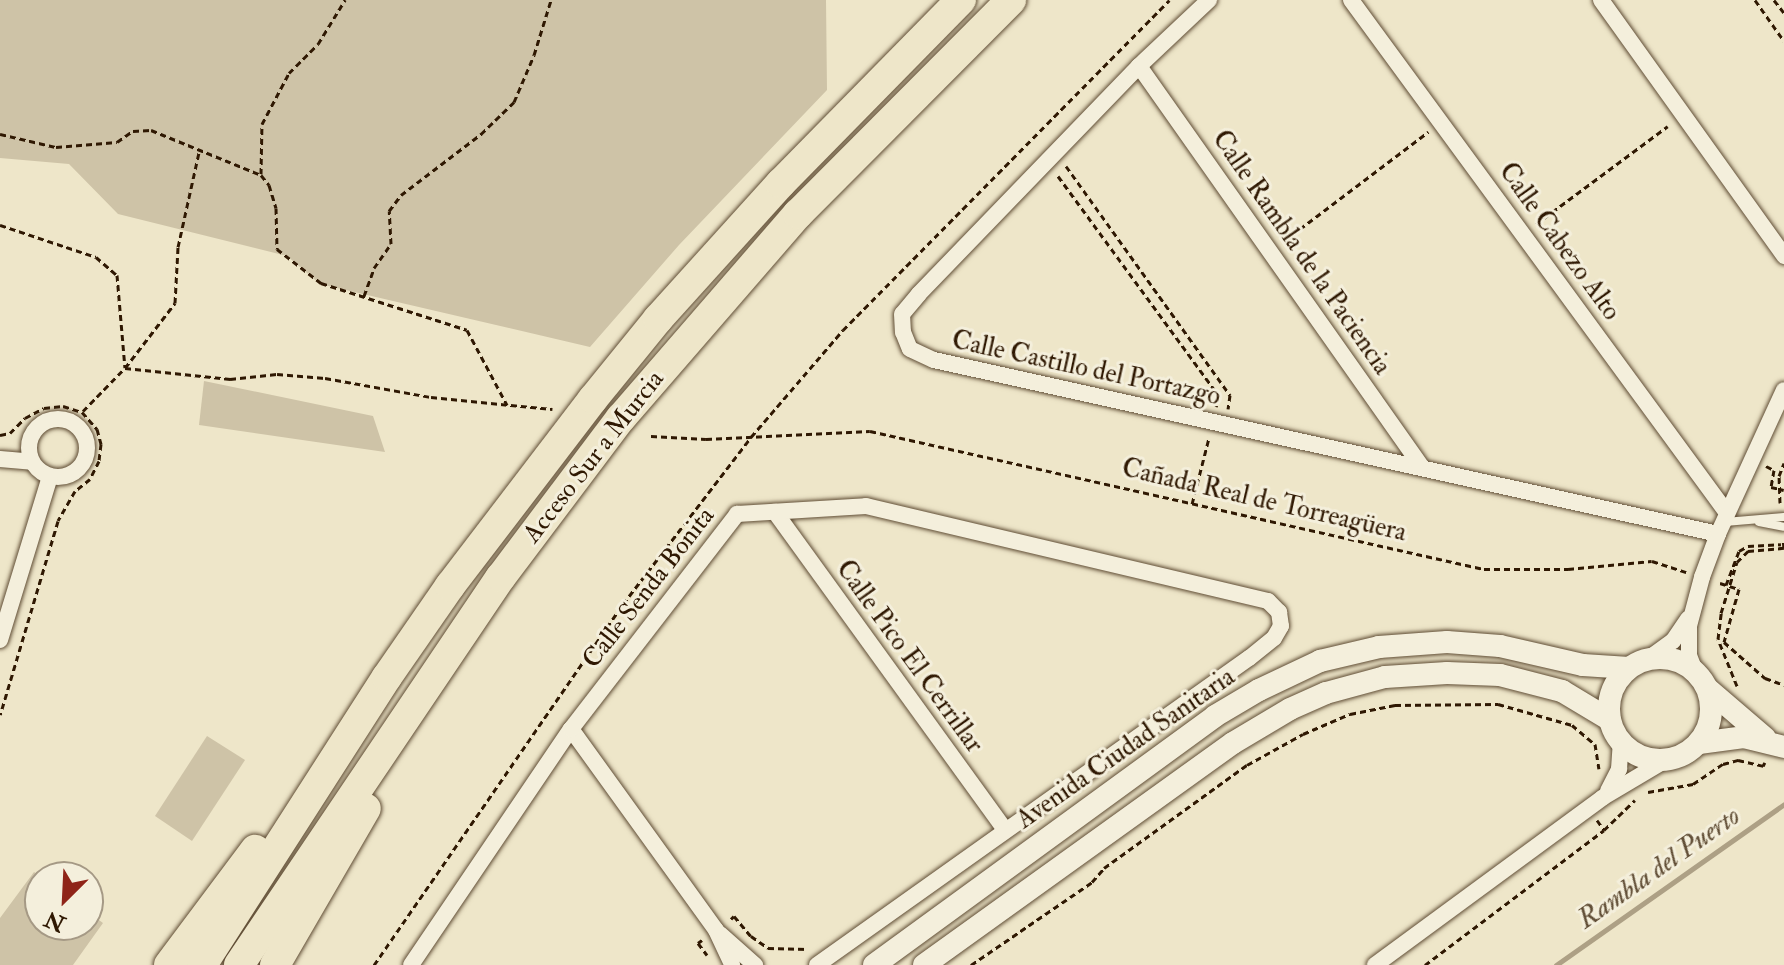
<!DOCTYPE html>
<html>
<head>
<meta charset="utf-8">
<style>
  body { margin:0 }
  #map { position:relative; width:1784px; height:965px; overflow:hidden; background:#eee6c9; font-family:"IM FELL Double Pica",serif }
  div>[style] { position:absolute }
  .green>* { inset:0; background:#cec3a7 }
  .stream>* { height:5px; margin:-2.5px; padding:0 2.5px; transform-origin:2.5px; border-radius:2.5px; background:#ada085 }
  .path>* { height:3px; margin-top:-1.5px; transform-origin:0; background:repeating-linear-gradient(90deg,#2f1802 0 6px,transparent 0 10px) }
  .roads { filter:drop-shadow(0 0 2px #5f4c34) drop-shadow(0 0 2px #5f4c34) }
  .lane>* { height:8px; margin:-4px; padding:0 4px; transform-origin:4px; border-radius:4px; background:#f4efdc }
  .street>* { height:16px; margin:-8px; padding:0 8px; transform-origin:8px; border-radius:8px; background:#f4efdc }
  .street>.ring { margin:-8px; padding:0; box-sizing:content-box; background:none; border:16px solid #f4efdc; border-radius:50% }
  .secondary>* { height:22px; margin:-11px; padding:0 11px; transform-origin:11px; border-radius:11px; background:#f4efdc }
  .secondary>.ring { margin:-11px; padding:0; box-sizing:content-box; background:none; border:22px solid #f4efdc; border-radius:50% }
  .highway>* { height:30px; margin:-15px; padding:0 15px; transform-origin:15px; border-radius:15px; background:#eee6c9 }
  span { translate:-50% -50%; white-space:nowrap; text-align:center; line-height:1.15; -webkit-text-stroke:6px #f4efdc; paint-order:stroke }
  .street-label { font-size:26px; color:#2f1802 }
  .water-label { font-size:28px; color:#614e36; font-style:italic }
  .north { position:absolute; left:24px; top:861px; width:80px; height:80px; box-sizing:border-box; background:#f4efdc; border:2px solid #a59985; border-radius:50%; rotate:204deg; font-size:22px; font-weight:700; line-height:32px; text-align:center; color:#2f1802 }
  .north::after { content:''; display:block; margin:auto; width:28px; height:36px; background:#8f2418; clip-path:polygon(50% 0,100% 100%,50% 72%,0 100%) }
</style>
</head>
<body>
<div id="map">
  <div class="green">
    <div style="clip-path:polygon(0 0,826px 0,827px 90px,679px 245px,590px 347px,320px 284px,287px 256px,118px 214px,69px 164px,0 158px)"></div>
    <div style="clip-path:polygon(204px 381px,373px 416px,385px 452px,199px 425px)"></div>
    <div style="clip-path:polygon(207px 736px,245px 760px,192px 841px,155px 816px)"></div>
    <div style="clip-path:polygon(34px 872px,41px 877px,40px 925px,88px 925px,88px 912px,103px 923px,73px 965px,0 965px,0 918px)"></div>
  </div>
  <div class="stream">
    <div style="left:1556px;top:965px;width:279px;rotate:-35.2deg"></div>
  </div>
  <div class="path">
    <div style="left:1755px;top:0;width:50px;rotate:54.7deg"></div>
    <div style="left:1774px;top:0;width:16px;rotate:52deg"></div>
    <div style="left:0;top:134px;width:57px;rotate:13.1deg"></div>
    <div style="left:56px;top:147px;width:61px;rotate:-4.7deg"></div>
    <div style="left:117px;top:142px;width:19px;rotate:-35deg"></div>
    <div style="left:133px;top:131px;width:18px;rotate:-3deg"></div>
    <div style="left:151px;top:130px;width:119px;rotate:22.2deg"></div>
    <div style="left:261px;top:175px;width:13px;rotate:51deg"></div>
    <div style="left:269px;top:185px;width:24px;rotate:73deg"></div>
    <div style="left:276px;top:208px;width:41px;rotate:88.6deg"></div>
    <div style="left:277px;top:249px;width:56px;rotate:37.7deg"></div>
    <div style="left:321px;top:283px;width:153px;rotate:17.8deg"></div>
    <div style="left:467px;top:330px;width:85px;rotate:61.9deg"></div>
    <div style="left:1066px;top:166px;width:282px;rotate:54.4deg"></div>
    <div style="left:1230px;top:395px;width:14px;rotate:98deg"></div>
    <div style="left:261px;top:174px;width:50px;rotate:-88.9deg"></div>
    <div style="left:262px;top:124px;width:58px;rotate:-62.1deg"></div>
    <div style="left:289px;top:73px;width:41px;rotate:-45deg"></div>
    <div style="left:318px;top:44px;width:52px;rotate:-58.5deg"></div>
    <div style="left:1058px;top:176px;width:273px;rotate:53.8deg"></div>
    <div style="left:1219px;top:396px;width:11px;rotate:105deg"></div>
    <div style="left:1536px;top:224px;width:164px;rotate:-36.6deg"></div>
    <div style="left:0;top:225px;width:101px;rotate:18.4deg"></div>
    <div style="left:96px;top:257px;width:28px;rotate:41deg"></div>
    <div style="left:117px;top:275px;width:93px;rotate:85.1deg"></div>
    <div style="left:125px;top:368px;width:106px;rotate:6deg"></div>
    <div style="left:230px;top:379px;width:47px;rotate:-6.1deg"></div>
    <div style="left:277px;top:374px;width:48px;rotate:4.8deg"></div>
    <div style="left:325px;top:378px;width:108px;rotate:10.2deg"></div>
    <div style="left:431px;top:397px;width:122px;rotate:5.7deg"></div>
    <div style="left:1284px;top:241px;width:181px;rotate:-37.1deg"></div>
    <div style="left:364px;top:296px;width:30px;rotate:-70deg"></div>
    <div style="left:374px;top:268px;width:29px;rotate:-55deg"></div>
    <div style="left:391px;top:244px;width:33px;rotate:-93deg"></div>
    <div style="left:389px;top:211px;width:20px;rotate:-53deg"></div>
    <div style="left:401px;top:195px;width:101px;rotate:-37.3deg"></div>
    <div style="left:481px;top:134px;width:46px;rotate:-44.1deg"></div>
    <div style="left:514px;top:102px;width:51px;rotate:-66.9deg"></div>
    <div style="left:534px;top:55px;width:58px;rotate:-72.8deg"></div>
    <div style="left:83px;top:411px;width:60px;rotate:-45.7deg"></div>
    <div style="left:125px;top:368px;width:82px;rotate:-52.4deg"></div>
    <div style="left:175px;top:303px;width:56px;rotate:-86.9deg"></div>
    <div style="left:178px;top:247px;width:97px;rotate:-77.5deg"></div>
    <div style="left:0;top:435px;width:10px;rotate:-11deg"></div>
    <div style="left:10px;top:433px;width:21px;rotate:-45deg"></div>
    <div style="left:25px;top:418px;width:21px;rotate:-28deg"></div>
    <div style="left:44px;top:408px;width:19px;rotate:-6deg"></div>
    <div style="left:63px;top:406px;width:20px;rotate:18deg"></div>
    <div style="left:82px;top:412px;width:23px;rotate:49deg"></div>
    <div style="left:97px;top:429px;width:16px;rotate:75deg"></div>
    <div style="left:101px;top:444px;width:17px;rotate:97deg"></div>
    <div style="left:99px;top:461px;width:20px;rotate:117deg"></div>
    <div style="left:90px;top:479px;width:19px;rotate:141deg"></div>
    <div style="left:75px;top:491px;width:34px;rotate:120deg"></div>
    <div style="left:58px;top:521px;width:202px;rotate:106.6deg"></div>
    <div style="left:651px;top:436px;width:55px;rotate:3.1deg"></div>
    <div style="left:706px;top:439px;width:164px;rotate:-2.8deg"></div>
    <div style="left:870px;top:431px;width:629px;rotate:12.67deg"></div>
    <div style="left:1484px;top:569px;width:84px"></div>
    <div style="left:1568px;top:569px;width:84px;rotate:-5.4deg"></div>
    <div style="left:1652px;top:561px;width:36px;rotate:18deg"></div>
    <div style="left:1766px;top:466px;width:9px;rotate:27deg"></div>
    <div style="left:1774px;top:470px;width:17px;rotate:100deg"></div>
    <div style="left:1771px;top:487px;width:13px;rotate:13deg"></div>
    <div style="left:1780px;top:503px;width:27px;rotate:-92deg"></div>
    <div style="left:1779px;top:476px;width:14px;rotate:-69deg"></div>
    <div style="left:1192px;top:504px;width:68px;rotate:-75.6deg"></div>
    <div style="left:1720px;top:583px;width:20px;rotate:18deg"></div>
    <div style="left:1739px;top:589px;width:55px;rotate:105.8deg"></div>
    <div style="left:1724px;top:642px;width:55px;rotate:41.3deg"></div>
    <div style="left:1765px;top:678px;width:20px;rotate:20deg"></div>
    <div style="left:1726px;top:585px;width:36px;rotate:-69deg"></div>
    <div style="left:1739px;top:551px;width:10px;rotate:-29deg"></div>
    <div style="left:1748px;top:546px;width:33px;rotate:-3deg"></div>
    <div style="left:1737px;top:686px;width:51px;rotate:-112deg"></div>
    <div style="left:1718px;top:639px;width:26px;rotate:-83deg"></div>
    <div style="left:1721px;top:613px;width:53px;rotate:-72.6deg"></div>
    <div style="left:1737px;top:562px;width:16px;rotate:-45deg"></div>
    <div style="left:1748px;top:551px;width:36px;rotate:-5deg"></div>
    <div style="left:1784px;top:548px;width:9px;rotate:-96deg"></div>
    <div style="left:1648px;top:792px;width:46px;rotate:-10.1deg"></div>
    <div style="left:1693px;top:784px;width:36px;rotate:-34deg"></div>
    <div style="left:1723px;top:764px;width:16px;rotate:-15deg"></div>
    <div style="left:1738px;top:760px;width:26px;rotate:13deg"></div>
    <div style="left:1763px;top:766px;width:4px;rotate:-63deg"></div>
    <div style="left:1597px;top:820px;width:12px;rotate:55deg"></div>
    <div style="left:731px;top:919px;width:4px;rotate:-45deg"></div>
    <div style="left:734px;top:916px;width:26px;rotate:50deg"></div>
    <div style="left:751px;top:936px;width:21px;rotate:35deg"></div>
    <div style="left:768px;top:948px;width:40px;rotate:1.4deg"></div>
    <div style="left:702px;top:940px;width:5px;rotate:143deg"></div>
    <div style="left:698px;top:943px;width:15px;rotate:53deg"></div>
    <div style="left:374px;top:965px;width:439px;rotate:-55.4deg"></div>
    <div style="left:623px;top:604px;width:210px;rotate:-52.5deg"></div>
    <div style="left:751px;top:437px;width:141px;rotate:-49.3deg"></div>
    <div style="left:843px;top:330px;width:464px;rotate:-45.3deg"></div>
    <div style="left:971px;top:965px;width:147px;rotate:-34.4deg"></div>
    <div style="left:1092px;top:882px;width:18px;rotate:-49deg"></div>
    <div style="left:1104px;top:868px;width:176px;rotate:-35.8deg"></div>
    <div style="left:1247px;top:765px;width:64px;rotate:-29deg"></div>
    <div style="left:1303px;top:734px;width:51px;rotate:-23.1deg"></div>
    <div style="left:1350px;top:714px;width:46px;rotate:-11.3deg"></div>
    <div style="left:1395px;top:705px;width:103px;rotate:-0.6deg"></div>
    <div style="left:1498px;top:704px;width:77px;rotate:15.8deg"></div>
    <div style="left:1572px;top:725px;width:30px;rotate:40deg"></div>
    <div style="left:1595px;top:744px;width:25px;rotate:81deg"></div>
    <div style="left:1425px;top:965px;width:224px;rotate:-37deg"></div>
    <div style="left:1604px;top:830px;width:43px;rotate:-44.1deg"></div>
  </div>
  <div class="roads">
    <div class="lane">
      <div style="left:1725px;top:522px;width:59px;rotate:-4.8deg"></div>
      <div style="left:1759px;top:522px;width:25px;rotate:11deg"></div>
    </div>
    <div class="street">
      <div style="left:1209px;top:0;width:96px;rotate:136.7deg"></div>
      <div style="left:1139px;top:66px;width:317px;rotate:134deg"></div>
      <div style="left:919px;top:294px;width:26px;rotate:130deg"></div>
      <div style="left:902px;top:314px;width:18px;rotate:87deg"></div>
      <div style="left:903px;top:332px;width:18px;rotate:68deg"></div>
      <div style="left:910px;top:349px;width:26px;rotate:25deg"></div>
      <div style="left:934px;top:360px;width:803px;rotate:12.51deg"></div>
      <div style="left:1351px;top:0;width:636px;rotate:53.76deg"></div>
      <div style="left:1601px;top:0;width:315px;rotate:54.4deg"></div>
      <div style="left:1139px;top:66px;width:492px;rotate:54.8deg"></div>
      <div class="ring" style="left:29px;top:419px;width:42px;height:42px"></div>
      <div style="left:0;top:459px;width:32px;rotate:5deg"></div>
      <div style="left:775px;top:512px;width:392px;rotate:54.1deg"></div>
      <div style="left:0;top:640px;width:171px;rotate:-73deg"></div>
      <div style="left:1648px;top:659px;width:31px;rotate:-36deg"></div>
      <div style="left:1673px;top:641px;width:27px;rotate:-56deg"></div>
      <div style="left:1695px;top:671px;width:17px;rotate:-111deg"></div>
      <div style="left:1689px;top:655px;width:29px;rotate:-90deg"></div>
      <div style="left:1689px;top:626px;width:51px;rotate:-75.1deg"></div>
      <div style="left:1702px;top:577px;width:46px;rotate:-69.6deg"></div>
      <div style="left:1718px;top:534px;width:158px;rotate:-65.4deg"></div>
      <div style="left:571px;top:729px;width:248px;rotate:54.2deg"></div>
      <div style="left:716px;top:930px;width:38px;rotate:65deg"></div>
      <div style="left:1608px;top:791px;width:25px;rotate:-63deg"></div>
      <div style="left:1619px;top:769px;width:27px;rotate:-86deg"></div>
      <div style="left:720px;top:934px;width:47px;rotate:41.5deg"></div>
      <div style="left:411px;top:965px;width:285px;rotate:-55.9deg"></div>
      <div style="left:571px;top:729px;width:272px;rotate:-52.3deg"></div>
      <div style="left:737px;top:514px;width:129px;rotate:-3.5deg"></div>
      <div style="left:866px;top:506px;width:413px;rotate:13.3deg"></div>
      <div style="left:1268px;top:601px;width:16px;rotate:45deg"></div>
      <div style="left:1279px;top:612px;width:14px;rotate:82deg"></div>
      <div style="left:1281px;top:626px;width:14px;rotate:120deg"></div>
      <div style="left:1274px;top:638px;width:32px;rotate:141deg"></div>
      <div style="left:1249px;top:658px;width:530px;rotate:144.6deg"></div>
      <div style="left:1375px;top:965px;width:282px;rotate:-36.3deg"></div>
      <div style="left:1602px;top:798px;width:72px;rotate:-30.8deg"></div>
    </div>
    <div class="secondary">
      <div class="ring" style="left:1609px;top:658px;width:80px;height:80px"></div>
      <div style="left:1708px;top:689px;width:75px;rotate:40.7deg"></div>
      <div style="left:1699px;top:743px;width:45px;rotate:-7.6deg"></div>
      <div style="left:1744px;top:737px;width:41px;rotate:14deg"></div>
      <div style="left:874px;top:965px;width:422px;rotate:-36.1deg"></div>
      <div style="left:1215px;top:716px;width:51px;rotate:-30.6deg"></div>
      <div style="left:1259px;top:690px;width:68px;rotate:-25.4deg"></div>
      <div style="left:1320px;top:661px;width:61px;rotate:-13.3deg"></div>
      <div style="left:1379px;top:647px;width:68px;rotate:-4.2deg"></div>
      <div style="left:1447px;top:642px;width:53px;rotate:4.3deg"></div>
      <div style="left:1500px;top:646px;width:85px;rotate:12.9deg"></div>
      <div style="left:1583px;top:665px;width:46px;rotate:3.7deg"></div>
      <div style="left:924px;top:965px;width:380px;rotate:-35.7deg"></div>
      <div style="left:1233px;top:743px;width:66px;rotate:-30.8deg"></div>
      <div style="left:1290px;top:709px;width:39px;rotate:-24deg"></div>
      <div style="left:1326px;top:693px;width:61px;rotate:-15.2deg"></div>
      <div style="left:1385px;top:677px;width:62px;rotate:-3.7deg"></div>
      <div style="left:1447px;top:673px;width:53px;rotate:2.2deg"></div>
      <div style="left:1500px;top:675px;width:64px;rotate:14.5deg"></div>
      <div style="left:1562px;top:691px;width:56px;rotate:31.1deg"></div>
    </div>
    <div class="highway">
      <div style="left:169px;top:965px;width:144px;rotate:-53.2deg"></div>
      <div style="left:202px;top:965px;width:342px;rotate:-57.3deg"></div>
      <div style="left:387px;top:677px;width:111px;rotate:-55.3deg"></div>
      <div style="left:450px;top:586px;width:235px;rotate:-52.6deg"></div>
      <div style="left:593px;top:399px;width:103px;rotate:-50.9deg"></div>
      <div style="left:658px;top:319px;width:183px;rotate:-47.9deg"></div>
      <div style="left:781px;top:183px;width:257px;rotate:-45.5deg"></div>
      <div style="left:239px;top:965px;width:468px;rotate:-56deg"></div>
      <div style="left:501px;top:577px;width:199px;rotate:-53deg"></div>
      <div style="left:621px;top:418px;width:270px;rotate:-49.1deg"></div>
      <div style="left:798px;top:214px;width:302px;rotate:-45.1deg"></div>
      <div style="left:275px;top:965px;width:181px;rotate:-59.9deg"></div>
    </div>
  </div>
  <div class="street-label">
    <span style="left:1559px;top:242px;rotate:54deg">Calle Cabezo Alto</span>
    <span style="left:1301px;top:253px;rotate:55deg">Calle Rambla de la Paciencia</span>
    <span style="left:1086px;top:369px;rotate:12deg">Calle Castillo del Portazgo</span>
    <span style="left:594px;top:457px;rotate:-52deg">Acceso Sur a Murcia</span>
    <span style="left:1264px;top:501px;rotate:13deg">Cañada Real de Torreagüera</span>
    <span style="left:649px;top:588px;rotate:-52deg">Calle Senda Bonita</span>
    <span style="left:909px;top:657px;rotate:54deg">Calle Pico El Cerrillar</span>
    <span style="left:1126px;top:749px;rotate:-35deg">Avenida Ciudad Sanitaria</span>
  </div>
  <div class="water-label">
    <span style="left:1659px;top:868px;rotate:-35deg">Rambla del Puerto</span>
  </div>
  <div class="north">N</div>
</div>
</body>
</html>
